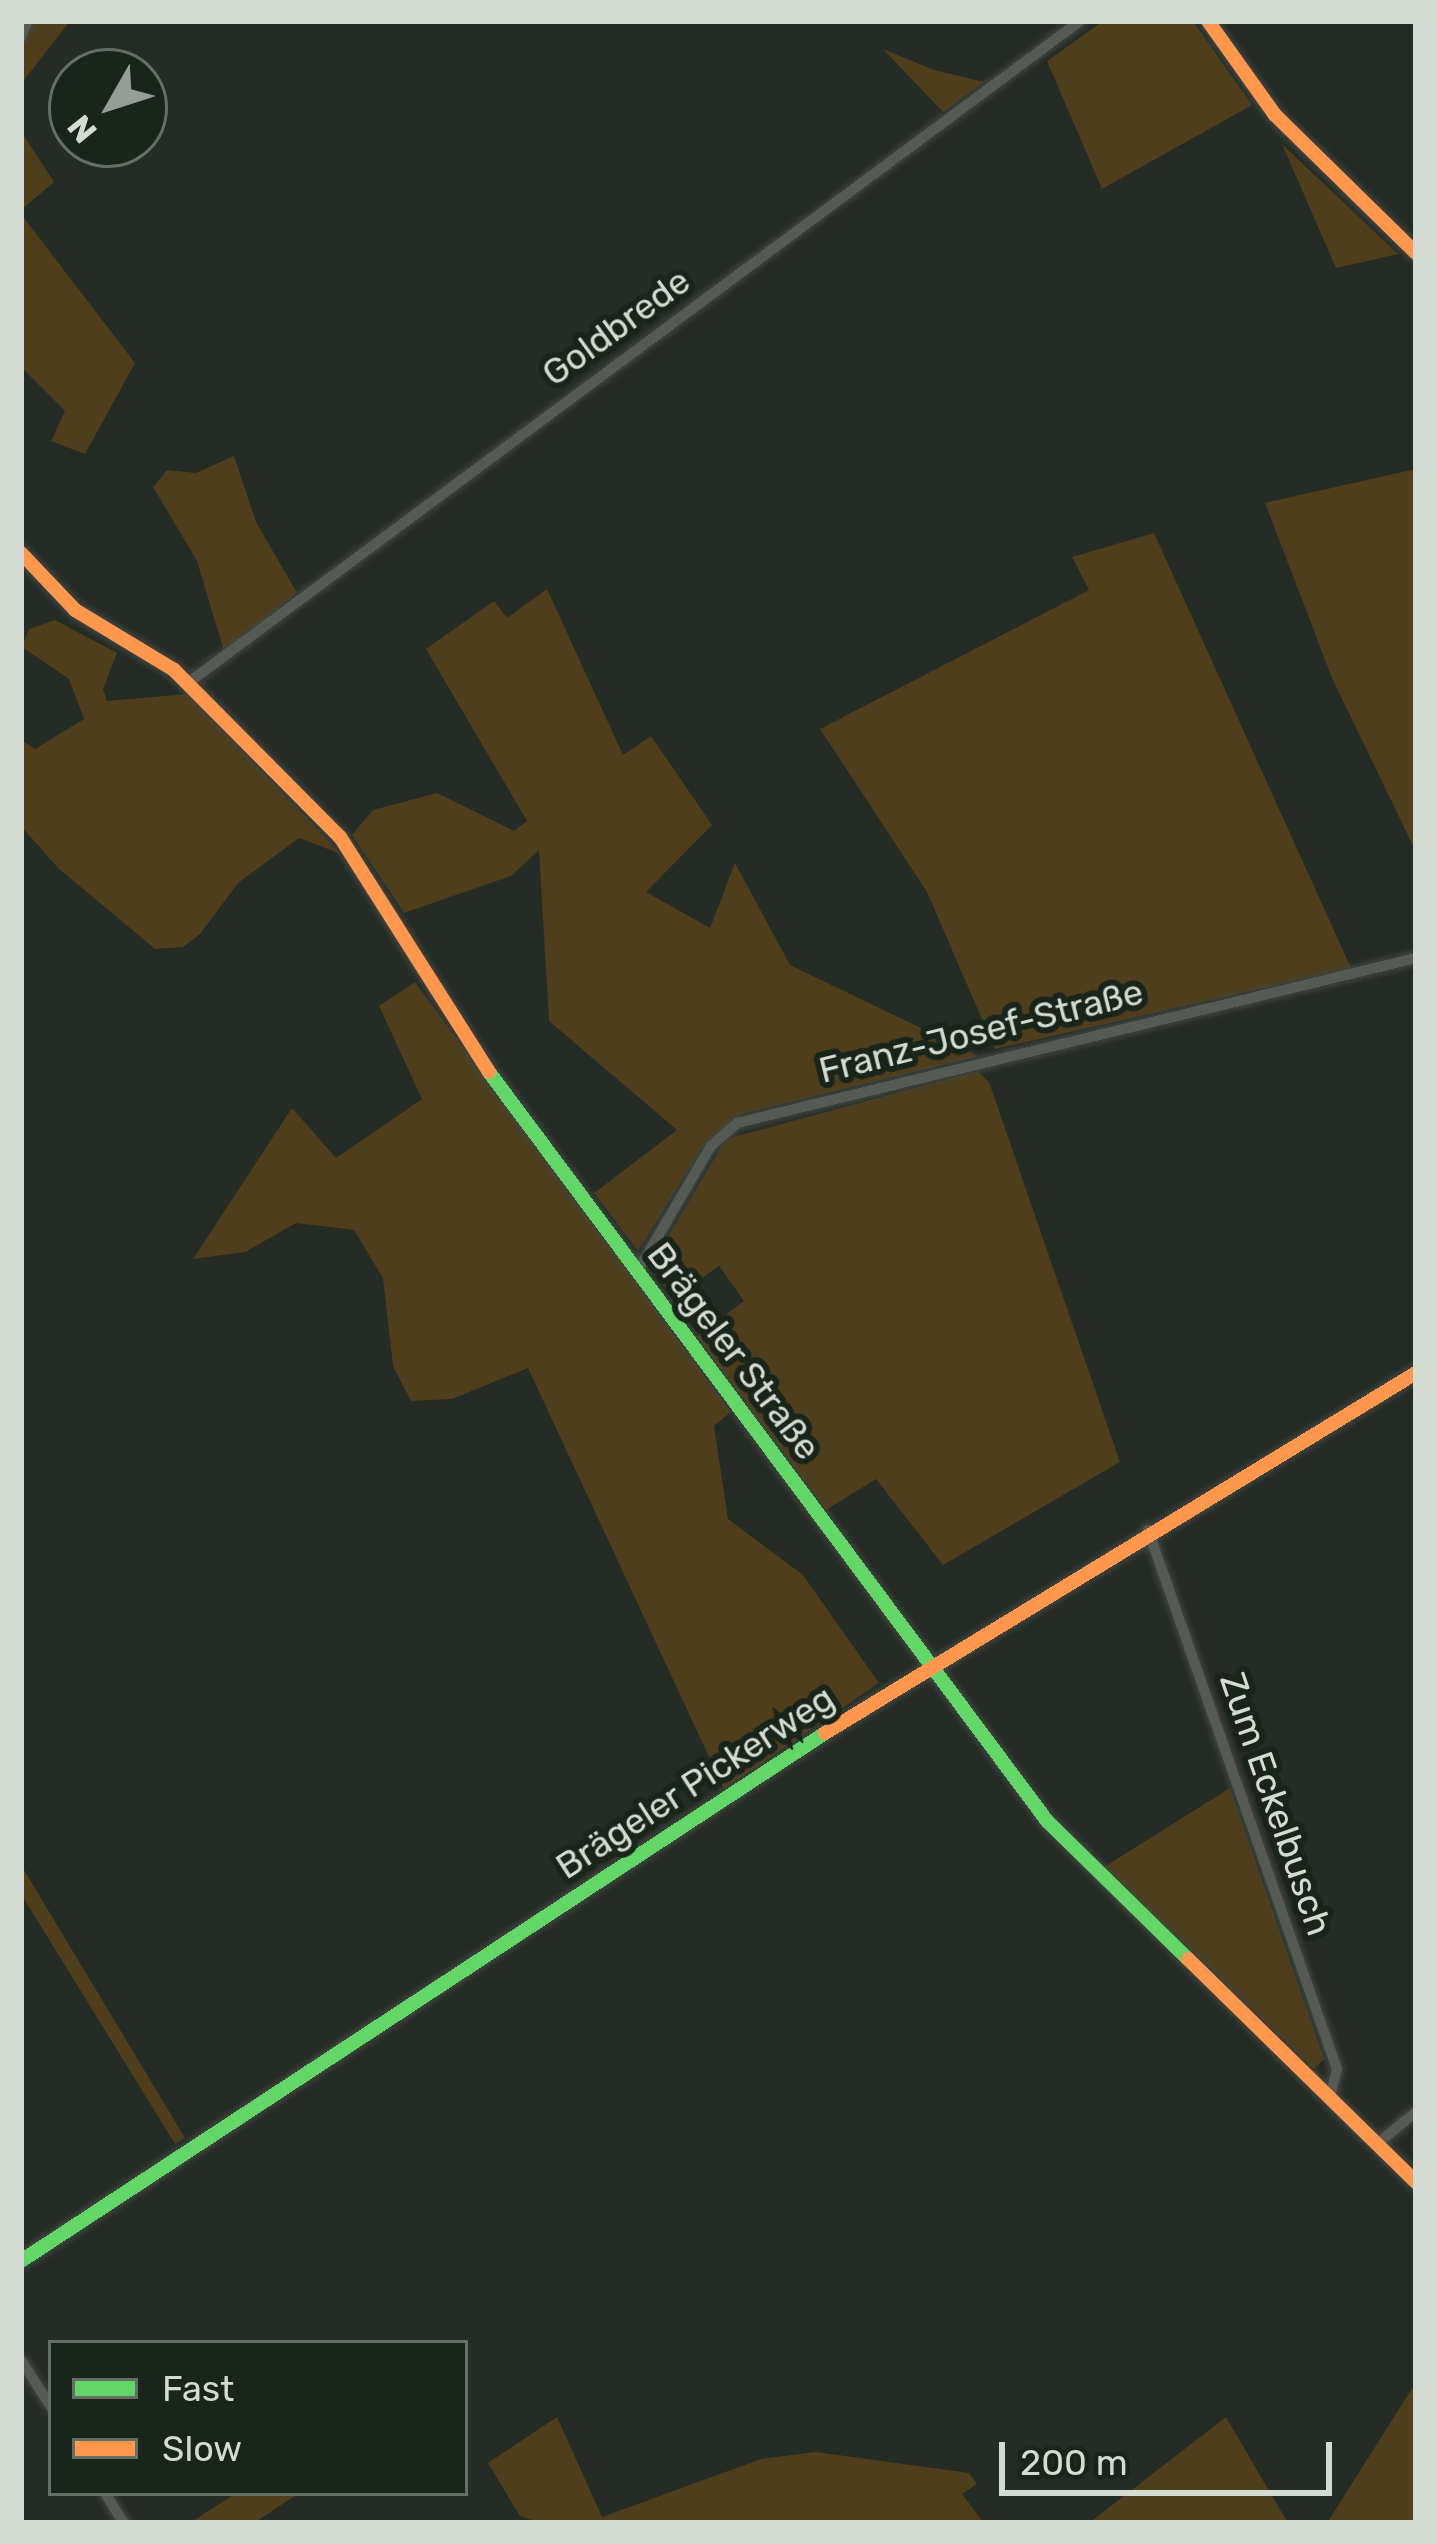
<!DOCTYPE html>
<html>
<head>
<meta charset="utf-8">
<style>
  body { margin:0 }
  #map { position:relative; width:1437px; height:2544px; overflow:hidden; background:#252b25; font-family:Rubik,sans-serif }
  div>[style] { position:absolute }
  .green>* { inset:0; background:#4f3e1b }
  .roads { filter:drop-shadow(0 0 3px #424742) drop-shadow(0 0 3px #424742) }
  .street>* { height:10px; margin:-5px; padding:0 5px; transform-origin:5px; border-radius:5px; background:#555a55 }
  .fast>* { height:14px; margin:-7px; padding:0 7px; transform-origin:7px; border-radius:7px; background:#63d668 }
  .slow>* { height:14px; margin:-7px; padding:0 7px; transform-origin:7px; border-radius:7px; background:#ff974d }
  span { translate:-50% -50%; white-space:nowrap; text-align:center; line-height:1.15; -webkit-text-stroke:12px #19251a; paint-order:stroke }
  .street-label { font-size:36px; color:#d3dbd3 }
  .frame { position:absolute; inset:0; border:24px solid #d3dbd3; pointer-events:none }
  .legend { position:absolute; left:48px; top:2340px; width:420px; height:156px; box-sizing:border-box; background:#19251a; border:3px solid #636e64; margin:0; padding:15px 21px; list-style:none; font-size:36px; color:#d3dbd3 }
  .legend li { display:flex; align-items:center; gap:24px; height:60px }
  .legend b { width:60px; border:3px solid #636e64 }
  .north { position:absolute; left:48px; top:48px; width:120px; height:120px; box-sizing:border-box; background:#19251a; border:3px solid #636e64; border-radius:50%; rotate:231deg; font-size:33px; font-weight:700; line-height:48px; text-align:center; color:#d3dbd3 }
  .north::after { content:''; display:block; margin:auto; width:42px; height:54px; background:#969d96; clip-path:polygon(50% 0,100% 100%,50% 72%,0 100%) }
  .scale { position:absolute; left:999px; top:2442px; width:333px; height:54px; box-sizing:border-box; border:6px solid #d3dbd3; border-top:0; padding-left:15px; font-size:36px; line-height:42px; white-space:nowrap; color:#d3dbd3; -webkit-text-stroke:9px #19251a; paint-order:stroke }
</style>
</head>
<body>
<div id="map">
  <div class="green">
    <div style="clip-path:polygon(21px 21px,70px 21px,21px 84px)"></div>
    <div style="clip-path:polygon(1103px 21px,1193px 21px,1252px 105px,1102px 189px,1047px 61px)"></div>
    <div style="clip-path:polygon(883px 49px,934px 70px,984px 82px,943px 112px)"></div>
    <div style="clip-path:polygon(21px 131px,54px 182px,21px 210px)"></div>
    <div style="clip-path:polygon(1282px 144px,1398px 254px,1336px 268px)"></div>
    <div style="clip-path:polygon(21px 214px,135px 363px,85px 454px,51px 441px,65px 411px,21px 367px)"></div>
    <div style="clip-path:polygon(234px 456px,256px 522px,297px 593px,224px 651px,197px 561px,153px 487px,167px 470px,196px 473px)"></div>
    <div style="clip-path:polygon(1416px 469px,1416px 852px,1332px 678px,1265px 503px)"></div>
    <div style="clip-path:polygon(1154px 533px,1351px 968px,995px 1049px,927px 892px,820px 729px,1089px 590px,1072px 557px)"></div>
    <div style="clip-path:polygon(547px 589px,623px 755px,651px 736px,712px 825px,646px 892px,710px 928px,735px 863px,790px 965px,979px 1056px,742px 1114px,701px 1150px,638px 1251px,594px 1193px,677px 1130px,549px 1021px,539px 850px,511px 876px,404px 913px,352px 835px,373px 810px,437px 793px,514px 831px,527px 821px,426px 649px,494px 601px,507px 618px)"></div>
    <div style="clip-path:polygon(55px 620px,117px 653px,103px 689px,107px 701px,188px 694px,341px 854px,299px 838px,238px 883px,200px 934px,183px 947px,155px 949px,58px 868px,21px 826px,21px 740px,35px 749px,84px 719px,69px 679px,22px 647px,29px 629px)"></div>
    <div style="clip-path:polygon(415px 982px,731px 1412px,714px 1426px,728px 1519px,803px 1575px,879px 1683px,724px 1789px,528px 1368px,452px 1399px,411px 1401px,393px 1366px,383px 1278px,354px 1230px,296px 1223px,245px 1252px,193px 1259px,292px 1108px,336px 1158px,422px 1099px,379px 1006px)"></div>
    <div style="clip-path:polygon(978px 1071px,989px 1082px,1120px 1462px,943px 1565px,876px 1479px,826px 1510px,696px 1337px,744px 1301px,719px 1266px,673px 1299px,650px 1267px,726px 1139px)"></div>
    <div style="clip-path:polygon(1230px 1788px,1324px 2059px,1314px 2069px,1104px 1867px)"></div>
    <div style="clip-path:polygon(21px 1865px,185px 2138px,175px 2144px,21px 1894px)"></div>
    <div style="clip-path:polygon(1416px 2382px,1416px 2523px,1327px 2523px)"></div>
    <div style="clip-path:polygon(557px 2417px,602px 2517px,761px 2459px,816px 2452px,969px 2473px,977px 2484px,962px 2494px,984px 2523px,542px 2523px,520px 2516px,488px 2463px)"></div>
    <div style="clip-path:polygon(1226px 2417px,1288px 2523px,1089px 2523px)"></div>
    <div style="clip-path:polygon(236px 2493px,299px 2493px,254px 2523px,190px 2523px)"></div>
  </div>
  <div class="roads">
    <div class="street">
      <div style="left:21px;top:37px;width:17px;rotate:-69deg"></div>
      <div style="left:188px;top:683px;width:1111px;rotate:-36.58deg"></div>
      <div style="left:637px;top:1272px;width:146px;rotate:-59.6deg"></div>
      <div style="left:711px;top:1146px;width:35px;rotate:-41deg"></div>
      <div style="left:737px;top:1123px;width:699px;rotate:-13.66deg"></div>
      <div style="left:1148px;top:1530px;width:571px;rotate:70.68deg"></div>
      <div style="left:1337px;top:2069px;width:30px;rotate:104deg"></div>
      <div style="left:1377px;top:2144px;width:50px;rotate:-39.4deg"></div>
      <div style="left:21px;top:2360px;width:56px;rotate:57.4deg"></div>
      <div style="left:105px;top:2493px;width:36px;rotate:58deg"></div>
    </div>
    <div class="fast">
      <div style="left:489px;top:1072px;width:934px;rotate:53.31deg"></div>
      <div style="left:1047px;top:1821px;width:197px;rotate:44.4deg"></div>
      <div style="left:21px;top:2261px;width:962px;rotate:-33.29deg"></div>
    </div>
    <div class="slow">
      <div style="left:1208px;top:21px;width:115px;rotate:54.5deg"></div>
      <div style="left:1275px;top:115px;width:197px;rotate:44.4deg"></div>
      <div style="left:21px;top:553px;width:79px;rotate:46.5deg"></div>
      <div style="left:75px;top:610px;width:116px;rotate:31.2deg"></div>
      <div style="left:174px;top:670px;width:235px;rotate:45.2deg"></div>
      <div style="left:340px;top:837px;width:278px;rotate:57.6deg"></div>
      <div style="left:825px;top:1733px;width:692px;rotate:-31.35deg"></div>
      <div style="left:1188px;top:1959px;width:319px;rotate:44.4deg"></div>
    </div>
  </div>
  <div class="street-label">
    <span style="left:616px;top:327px;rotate:-36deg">Goldbrede</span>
    <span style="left:981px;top:1031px;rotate:-14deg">Franz-Josef-Straße</span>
    <span style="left:734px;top:1351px;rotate:53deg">Brägeler Straße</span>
    <span style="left:695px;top:1782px;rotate:-33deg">Brägeler Pickerweg</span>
    <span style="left:1276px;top:1804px;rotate:71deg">Zum Eckelbusch</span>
  </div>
  <div class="frame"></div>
  <ul class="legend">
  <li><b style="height:15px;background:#63d668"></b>Fast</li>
  <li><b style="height:15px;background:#ff974d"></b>Slow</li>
  </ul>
  <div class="north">N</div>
  <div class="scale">200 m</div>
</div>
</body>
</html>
